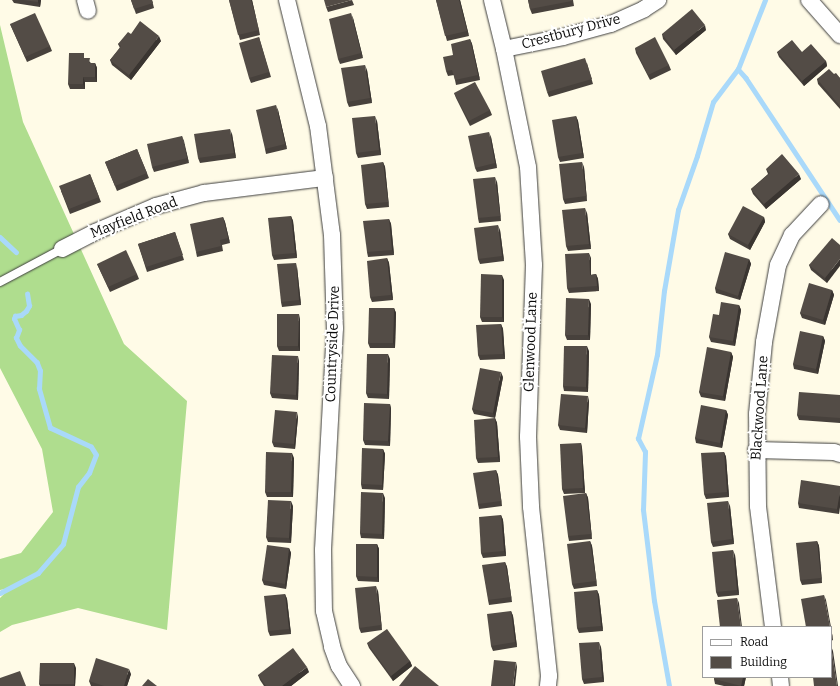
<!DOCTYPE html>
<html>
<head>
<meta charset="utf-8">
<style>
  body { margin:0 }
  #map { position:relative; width:840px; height:686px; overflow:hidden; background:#fffbe7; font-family:Bitter,serif }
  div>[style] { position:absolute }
  .forest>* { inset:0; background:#afdd8e }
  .stream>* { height:4.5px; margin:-2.25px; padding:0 2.25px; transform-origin:2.25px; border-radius:2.25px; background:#a9d9fa }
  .roads { filter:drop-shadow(0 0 1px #3d3d3d) drop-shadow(0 0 1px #3d3d3d) }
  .service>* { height:8px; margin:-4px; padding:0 4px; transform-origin:4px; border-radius:4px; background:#fff }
  .minor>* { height:16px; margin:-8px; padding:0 8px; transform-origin:8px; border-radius:8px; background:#fff }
  .wall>* { inset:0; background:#47413c }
  .shaded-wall>* { inset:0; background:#3a3531 }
  .building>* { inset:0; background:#534c46 }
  span { translate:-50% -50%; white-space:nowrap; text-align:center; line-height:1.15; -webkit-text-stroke:4px #fff; paint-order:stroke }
  .street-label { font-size:14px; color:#0a0a0a }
  .legend { position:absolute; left:702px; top:626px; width:130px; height:52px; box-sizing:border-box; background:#fff; border:1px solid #9d9d9d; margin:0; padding:5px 7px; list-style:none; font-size:12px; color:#0a0a0a }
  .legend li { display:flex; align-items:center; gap:8px; height:20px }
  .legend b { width:20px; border:1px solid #9d9d9d }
</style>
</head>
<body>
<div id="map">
  <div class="forest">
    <div style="clip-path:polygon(0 25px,23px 122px,124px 344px,187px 401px,167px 630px,78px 608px,12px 625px,0 632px,0 598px,10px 588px,0 590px,0 559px,21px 553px,53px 512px,42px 449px,0 368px)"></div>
  </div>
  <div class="stream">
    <div style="left:738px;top:69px;width:12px;rotate:48deg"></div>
    <div style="left:746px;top:78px;width:170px;rotate:56.5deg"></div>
    <div style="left:0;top:237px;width:22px;rotate:43deg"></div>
    <div style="left:0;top:593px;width:43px;rotate:-27.8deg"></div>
    <div style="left:38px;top:573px;width:38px;rotate:-49deg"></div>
    <div style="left:63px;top:544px;width:59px;rotate:-75.3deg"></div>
    <div style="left:78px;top:487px;width:18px;rotate:-52deg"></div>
    <div style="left:89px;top:473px;width:19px;rotate:-69deg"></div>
    <div style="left:96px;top:455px;width:9px;rotate:-122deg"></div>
    <div style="left:91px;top:447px;width:45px;rotate:-155.1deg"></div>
    <div style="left:50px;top:428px;width:41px;rotate:-105.8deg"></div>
    <div style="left:39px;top:389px;width:18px;rotate:-87deg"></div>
    <div style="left:40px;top:371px;width:9px;rotate:-111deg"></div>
    <div style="left:37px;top:363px;width:24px;rotate:-135deg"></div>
    <div style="left:20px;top:346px;width:9px;rotate:-117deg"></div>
    <div style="left:16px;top:338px;width:9px;rotate:-69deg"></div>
    <div style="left:19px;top:330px;width:12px;rotate:-114deg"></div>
    <div style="left:14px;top:319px;width:3px;rotate:-72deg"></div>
    <div style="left:15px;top:316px;width:6px;rotate:-9deg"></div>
    <div style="left:21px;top:315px;width:6px;rotate:-39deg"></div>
    <div style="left:26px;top:311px;width:6px;rotate:-59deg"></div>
    <div style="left:29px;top:306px;width:12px;rotate:-99deg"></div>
    <div style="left:669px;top:686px;width:86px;rotate:-100deg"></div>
    <div style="left:654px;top:601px;width:92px;rotate:-96.9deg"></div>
    <div style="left:643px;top:510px;width:58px;rotate:-88deg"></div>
    <div style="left:645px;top:452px;width:15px;rotate:-118deg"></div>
    <div style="left:638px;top:439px;width:86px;rotate:-77.3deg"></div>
    <div style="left:657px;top:355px;width:64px;rotate:-83.8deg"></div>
    <div style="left:664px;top:291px;width:82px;rotate:-80.2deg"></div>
    <div style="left:678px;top:210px;width:57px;rotate:-70.6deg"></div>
    <div style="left:697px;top:156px;width:56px;rotate:-73.5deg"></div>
    <div style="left:713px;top:102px;width:41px;rotate:-52.9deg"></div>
    <div style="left:738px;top:69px;width:74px;rotate:-68.6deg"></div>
  </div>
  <div class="roads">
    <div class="service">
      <div style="left:0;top:282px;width:70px;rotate:-28deg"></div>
    </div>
    <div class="minor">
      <div style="left:85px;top:0;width:11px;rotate:75deg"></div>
      <div style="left:287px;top:0;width:130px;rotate:76.2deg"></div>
      <div style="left:318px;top:126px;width:110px;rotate:82.7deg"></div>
      <div style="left:332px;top:235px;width:93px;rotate:88.2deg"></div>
      <div style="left:335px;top:328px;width:222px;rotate:93.1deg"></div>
      <div style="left:323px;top:550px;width:61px;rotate:89.1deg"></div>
      <div style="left:324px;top:611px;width:37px;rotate:77deg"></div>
      <div style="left:332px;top:647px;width:20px;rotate:70deg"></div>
      <div style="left:339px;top:666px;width:24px;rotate:57deg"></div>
      <div style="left:492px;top:0;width:50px;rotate:76.2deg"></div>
      <div style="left:504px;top:49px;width:120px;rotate:78.5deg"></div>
      <div style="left:528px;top:167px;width:98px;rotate:86.5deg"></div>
      <div style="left:534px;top:265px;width:172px;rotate:92deg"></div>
      <div style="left:528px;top:437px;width:70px;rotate:87.5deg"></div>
      <div style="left:531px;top:507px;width:170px;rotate:83.9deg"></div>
      <div style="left:549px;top:676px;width:10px;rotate:96deg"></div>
      <div style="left:809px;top:0;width:47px;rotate:48.5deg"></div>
      <div style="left:504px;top:49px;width:60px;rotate:-11.5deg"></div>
      <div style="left:563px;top:37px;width:50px;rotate:-15.2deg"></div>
      <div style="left:611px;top:24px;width:36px;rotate:-24deg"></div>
      <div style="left:644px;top:9px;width:17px;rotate:-33deg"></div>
      <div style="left:62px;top:249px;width:37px;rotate:-27deg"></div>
      <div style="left:95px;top:232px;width:66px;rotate:-23.1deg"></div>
      <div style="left:156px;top:206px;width:50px;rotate:-15.2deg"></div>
      <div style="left:204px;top:193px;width:122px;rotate:-7.1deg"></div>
      <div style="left:756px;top:450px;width:78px;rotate:1.5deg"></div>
      <div style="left:834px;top:452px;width:6px;rotate:18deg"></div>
      <div style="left:773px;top:627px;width:122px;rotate:-97.1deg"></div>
      <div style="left:758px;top:506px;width:92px;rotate:-90.6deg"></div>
      <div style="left:757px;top:414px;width:72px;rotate:-84.4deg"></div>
      <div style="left:764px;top:342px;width:78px;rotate:-79.7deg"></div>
      <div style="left:778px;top:265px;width:33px;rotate:-65deg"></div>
      <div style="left:792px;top:235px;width:42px;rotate:-46.9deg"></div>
      <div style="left:780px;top:677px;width:9px;rotate:84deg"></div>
    </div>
  </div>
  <div class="wall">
    <div style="clip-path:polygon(12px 0,41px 0,40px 7px,14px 3px)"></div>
    <div style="clip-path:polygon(131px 0,152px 0,154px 8px,136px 14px)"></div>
    <div style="clip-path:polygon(229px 0,252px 0,260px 35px,240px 40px)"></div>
    <div style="clip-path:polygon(352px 0,354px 5px,328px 12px,326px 7px)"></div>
    <div style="clip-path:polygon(436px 0,460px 0,469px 36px,447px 41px)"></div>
    <div style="clip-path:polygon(528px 0,573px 0,574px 6px,532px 14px,530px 9px)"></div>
    <div style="clip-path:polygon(353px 18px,363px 58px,340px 64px,338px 59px)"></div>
    <div style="clip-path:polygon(10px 24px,50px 46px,52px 51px,27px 62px)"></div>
    <div style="clip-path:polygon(706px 30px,676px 55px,663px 39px,662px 34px)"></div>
    <div style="clip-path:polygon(131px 34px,161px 41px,131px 80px,112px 65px,110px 60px,120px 48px,118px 44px)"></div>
    <div style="clip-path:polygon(259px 37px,271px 77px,251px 83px,249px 78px)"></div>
    <div style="clip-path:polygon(470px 39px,472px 44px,480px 80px,456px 85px,454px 75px,448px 76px,446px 71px)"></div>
    <div style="clip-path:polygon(635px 48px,669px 65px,671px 70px,650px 80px,636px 53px)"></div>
    <div style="clip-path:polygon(777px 52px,802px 52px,826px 61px,827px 66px,804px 86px,779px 57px)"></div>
    <div style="clip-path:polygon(86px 58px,91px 63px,95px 63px,97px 68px,97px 82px,85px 82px,85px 89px,70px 89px,68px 84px)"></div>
    <div style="clip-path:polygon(587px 63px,593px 84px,549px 97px,547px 92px)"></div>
    <div style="clip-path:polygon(367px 70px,372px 103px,349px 107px,347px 102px)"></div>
    <div style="clip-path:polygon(834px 74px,840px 78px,840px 109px,818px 84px,817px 79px)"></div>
    <div style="clip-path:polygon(454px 93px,490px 110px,492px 115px,470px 126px,456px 98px)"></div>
    <div style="clip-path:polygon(278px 110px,287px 149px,266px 154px,265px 149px)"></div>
    <div style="clip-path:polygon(576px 116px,578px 121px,584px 158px,560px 162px,558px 157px)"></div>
    <div style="clip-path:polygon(377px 121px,381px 155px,358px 158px,356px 153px)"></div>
    <div style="clip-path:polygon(232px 134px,236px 158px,200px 163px,198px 158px)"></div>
    <div style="clip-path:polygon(182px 136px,189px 163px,154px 172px,152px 167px)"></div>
    <div style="clip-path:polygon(491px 137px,497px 168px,477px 172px,475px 168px)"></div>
    <div style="clip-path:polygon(137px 149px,149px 178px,117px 191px,105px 162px)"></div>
    <div style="clip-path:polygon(383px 162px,385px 167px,389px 207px,367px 209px,365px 204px)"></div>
    <div style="clip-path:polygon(584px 167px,587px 201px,565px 204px,563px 199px)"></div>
    <div style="clip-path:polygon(766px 169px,801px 179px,766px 209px,753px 194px,751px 189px,768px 174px)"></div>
    <div style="clip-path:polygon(90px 174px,101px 202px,70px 214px,61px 191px)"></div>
    <div style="clip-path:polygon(497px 182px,501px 221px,479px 223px,478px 218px)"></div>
    <div style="clip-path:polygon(587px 213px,591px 249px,568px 251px,566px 246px)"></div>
    <div style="clip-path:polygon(291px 216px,293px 221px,297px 258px,274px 260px,272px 255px)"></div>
    <div style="clip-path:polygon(223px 217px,225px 222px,230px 243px,222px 245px,223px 251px,197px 257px,196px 252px)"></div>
    <div style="clip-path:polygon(764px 217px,765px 222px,750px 250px,730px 239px,728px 234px)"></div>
    <div style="clip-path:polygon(389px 219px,391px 224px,394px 255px,368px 257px,367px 252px)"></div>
    <div style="clip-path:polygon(500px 230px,504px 261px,480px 264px,478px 259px)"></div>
    <div style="clip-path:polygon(175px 232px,184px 260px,147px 272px,138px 244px)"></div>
    <div style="clip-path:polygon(840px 245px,827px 283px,811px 270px,809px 265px)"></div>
    <div style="clip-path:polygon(387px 258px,389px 263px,393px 300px,372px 302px,370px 297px)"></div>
    <div style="clip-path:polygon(591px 258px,591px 275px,596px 274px,598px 279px,599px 291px,569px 293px,567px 288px)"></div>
    <div style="clip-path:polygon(749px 259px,751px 264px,740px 300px,716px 293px,715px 288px)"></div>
    <div style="clip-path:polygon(97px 264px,137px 274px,139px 279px,110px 292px)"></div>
    <div style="clip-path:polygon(297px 267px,301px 305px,282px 307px,281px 302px)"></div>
    <div style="clip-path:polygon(504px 280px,504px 322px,482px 322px,480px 317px)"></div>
    <div style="clip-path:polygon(832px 290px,834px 295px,825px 325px,802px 318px,800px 313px)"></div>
    <div style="clip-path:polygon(591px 304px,590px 340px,567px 340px,565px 335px)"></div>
    <div style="clip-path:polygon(739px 305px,741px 310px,735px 346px,711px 342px,709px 337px,719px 315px)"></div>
    <div style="clip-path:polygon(394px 308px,396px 313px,395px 348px,370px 348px,368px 343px)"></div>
    <div style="clip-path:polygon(300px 319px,300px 351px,279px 351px,277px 346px)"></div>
    <div style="clip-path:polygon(501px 324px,503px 329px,505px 359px,480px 360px,478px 355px)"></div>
    <div style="clip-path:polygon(823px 336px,825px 341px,818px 374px,794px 369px,793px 364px)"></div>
    <div style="clip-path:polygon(589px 351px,588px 392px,564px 391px,563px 386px)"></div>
    <div style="clip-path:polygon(731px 352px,733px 357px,725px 401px,701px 397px,699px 392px)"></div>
    <div style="clip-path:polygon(390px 359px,389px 399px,368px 398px,366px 393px)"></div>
    <div style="clip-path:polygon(299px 361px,298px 400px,272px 398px,270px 393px)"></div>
    <div style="clip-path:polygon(503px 377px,495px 418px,474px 414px,472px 409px)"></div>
    <div style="clip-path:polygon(840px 395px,840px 423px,799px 420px,797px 415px)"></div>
    <div style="clip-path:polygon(589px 401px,587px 433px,560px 430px,558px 425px)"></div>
    <div style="clip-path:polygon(390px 404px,391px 409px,390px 446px,365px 445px,363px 440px)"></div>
    <div style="clip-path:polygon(726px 410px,728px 415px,722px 448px,696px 443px,695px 438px)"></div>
    <div style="clip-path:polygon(298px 417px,295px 449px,274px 447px,272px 442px)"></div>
    <div style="clip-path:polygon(495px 418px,497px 423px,500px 462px,478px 463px,476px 458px)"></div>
    <div style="clip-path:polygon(581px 443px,582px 448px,585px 493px,564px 494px,562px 489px)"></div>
    <div style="clip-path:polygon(383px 449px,385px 454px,383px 490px,362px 489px,361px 484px)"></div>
    <div style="clip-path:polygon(724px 452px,726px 457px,729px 497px,706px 499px,704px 494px)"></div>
    <div style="clip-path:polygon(294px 458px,293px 497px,267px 497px,265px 492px)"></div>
    <div style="clip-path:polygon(496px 470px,498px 475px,502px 506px,479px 509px,478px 504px)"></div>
    <div style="clip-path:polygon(840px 486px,839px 514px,799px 508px,798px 503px)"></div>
    <div style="clip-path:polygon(586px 493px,588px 498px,592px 539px,569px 541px,568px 536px)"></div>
    <div style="clip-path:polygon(385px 498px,384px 539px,361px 538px,360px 533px)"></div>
    <div style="clip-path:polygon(293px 506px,291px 543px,268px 542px,266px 537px)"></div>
    <div style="clip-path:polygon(730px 506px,734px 544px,713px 547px,711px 542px)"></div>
    <div style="clip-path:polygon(501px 515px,503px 520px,506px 556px,483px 558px,481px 553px)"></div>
    <div style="clip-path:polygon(590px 541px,592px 546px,597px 586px,574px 589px,572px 584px)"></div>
    <div style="clip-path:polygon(817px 541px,819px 546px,822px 583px,802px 585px,800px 580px)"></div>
    <div style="clip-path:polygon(377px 544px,379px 549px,379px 582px,358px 581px,356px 576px)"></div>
    <div style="clip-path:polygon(289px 548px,291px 553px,286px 589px,264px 585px,262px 580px)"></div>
    <div style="clip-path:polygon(735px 555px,739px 595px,718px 597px,716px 592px)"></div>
    <div style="clip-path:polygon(505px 562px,507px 567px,512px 602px,489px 605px,488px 600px)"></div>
    <div style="clip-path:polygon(597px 590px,599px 595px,603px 631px,579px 633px,577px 628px)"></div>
    <div style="clip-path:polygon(378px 591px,382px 630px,361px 633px,359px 628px)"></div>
    <div style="clip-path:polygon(285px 594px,287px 599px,291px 634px,270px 636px,268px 631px)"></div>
    <div style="clip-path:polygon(511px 611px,513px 616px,517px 647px,493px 651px,491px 646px)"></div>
    <div style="clip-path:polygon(831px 627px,833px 640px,831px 641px)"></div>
    <div style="clip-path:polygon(367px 643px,410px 661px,412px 666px,393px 681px,369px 648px)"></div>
    <div style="clip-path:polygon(601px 647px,604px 682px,584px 684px,582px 679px)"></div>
    <div style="clip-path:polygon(76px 668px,75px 686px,40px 686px,39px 684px)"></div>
    <div style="clip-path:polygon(309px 672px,291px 686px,264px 686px,260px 680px,258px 675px)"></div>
    <div style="clip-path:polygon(131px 674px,127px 686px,91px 686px,89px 681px)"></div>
    <div style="clip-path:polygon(714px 677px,746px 677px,744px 686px,724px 686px,715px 684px,714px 679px)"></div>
  </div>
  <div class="shaded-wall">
    <div style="clip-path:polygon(38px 0,41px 0,40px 7px,38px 2px)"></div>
    <div style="clip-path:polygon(251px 0,252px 0,260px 35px,259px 30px)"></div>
    <div style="clip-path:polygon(459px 0,460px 0,469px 36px,467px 31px)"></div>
    <div style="clip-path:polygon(351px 13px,353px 18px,363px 58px,361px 53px)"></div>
    <div style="clip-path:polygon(705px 25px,706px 30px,676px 55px,674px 50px)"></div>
    <div style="clip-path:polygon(159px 36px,161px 41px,131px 80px,129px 75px)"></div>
    <div style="clip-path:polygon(470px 39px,472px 44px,480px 80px,478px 75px)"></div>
    <div style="clip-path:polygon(826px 61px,827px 66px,804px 86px,802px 81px)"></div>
    <div style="clip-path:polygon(95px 63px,97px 68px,97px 82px,95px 77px)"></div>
    <div style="clip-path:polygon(365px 65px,367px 70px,372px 103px,370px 98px)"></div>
    <div style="clip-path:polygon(83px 77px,85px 82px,85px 89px,83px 84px)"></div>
    <div style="clip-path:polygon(276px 105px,278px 110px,287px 149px,285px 144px)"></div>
    <div style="clip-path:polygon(375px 116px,377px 121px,381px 155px,379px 150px)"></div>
    <div style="clip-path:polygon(576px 116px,578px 121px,584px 158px,582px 153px)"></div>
    <div style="clip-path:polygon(230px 129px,232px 134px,236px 158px,234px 153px)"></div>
    <div style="clip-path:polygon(489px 132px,491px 137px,497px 168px,495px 163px)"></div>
    <div style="clip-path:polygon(182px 136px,184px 141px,189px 163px,187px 158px)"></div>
    <div style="clip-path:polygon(383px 162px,385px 167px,389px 207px,388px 202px)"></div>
    <div style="clip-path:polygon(582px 162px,584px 167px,587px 201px,586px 196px)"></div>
    <div style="clip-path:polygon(799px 174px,801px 179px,766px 209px,764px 204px)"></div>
    <div style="clip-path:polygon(495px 177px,497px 182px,501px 221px,500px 216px)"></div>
    <div style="clip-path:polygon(585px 208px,587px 213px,591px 249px,589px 244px)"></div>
    <div style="clip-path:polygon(291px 216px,293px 221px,297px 258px,295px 253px)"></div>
    <div style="clip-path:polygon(223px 217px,225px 222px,230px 243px,228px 238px)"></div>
    <div style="clip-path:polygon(764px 217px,765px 222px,750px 250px,748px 245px)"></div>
    <div style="clip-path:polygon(389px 219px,391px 224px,394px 255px,392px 250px)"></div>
    <div style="clip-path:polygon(498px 225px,500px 230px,504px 261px,502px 256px)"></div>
    <div style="clip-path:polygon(589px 253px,591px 258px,591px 280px,590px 275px)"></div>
    <div style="clip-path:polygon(387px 258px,389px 263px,393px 300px,391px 295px)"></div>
    <div style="clip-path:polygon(749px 259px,751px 264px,740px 300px,738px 296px)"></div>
    <div style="clip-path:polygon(840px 259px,840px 266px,827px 283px,825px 278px)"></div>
    <div style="clip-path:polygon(296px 263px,297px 267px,301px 305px,299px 300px)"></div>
    <div style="clip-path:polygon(596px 274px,598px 279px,599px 291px,597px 286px)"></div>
    <div style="clip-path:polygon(502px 275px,504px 280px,504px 322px,502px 317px)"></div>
    <div style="clip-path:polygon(832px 290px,834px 295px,825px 325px,823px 320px)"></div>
    <div style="clip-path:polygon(589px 299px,591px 304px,590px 340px,588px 335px)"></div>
    <div style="clip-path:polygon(739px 305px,741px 310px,735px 346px,733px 341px)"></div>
    <div style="clip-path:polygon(394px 308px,396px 313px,395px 348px,393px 343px)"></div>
    <div style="clip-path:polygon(299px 314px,300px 319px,300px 351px,298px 346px)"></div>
    <div style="clip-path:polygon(501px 324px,503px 329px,505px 359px,503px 354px)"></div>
    <div style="clip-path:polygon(823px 336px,825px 341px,818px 374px,816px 369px)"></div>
    <div style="clip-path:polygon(587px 346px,589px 351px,588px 392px,586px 387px)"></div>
    <div style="clip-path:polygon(731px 352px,733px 357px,725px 401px,723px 396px)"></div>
    <div style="clip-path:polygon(388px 354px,390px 359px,389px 399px,387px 394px)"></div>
    <div style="clip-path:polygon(298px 356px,299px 361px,298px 400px,296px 395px)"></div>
    <div style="clip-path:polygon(501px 372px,503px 377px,495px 418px,493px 413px)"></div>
    <div style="clip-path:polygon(588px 396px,589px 401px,587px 433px,585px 428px)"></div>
    <div style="clip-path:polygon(390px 404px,391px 409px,390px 446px,388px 441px)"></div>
    <div style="clip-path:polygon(726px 410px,728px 415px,722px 448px,720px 443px)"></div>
    <div style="clip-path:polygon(297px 412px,298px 417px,295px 449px,294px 444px)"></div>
    <div style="clip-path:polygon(495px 418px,497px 423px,500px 462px,498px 457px)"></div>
    <div style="clip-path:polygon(581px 443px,582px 448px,585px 493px,583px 488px)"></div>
    <div style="clip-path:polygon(383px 449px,385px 454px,383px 490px,382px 485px)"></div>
    <div style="clip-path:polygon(724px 452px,726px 457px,729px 497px,727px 492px)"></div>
    <div style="clip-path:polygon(292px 453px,294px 458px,293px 497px,291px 492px)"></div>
    <div style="clip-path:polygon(496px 470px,498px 475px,502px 506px,501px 501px)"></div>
    <div style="clip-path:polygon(840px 491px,840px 507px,839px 514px,837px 509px)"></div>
    <div style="clip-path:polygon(383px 493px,385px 498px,384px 539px,382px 534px)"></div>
    <div style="clip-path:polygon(586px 493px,588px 498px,592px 539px,591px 534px)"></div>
    <div style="clip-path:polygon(291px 501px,293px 506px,291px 543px,289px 538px)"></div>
    <div style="clip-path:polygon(728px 501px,730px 506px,734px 544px,732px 539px)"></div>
    <div style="clip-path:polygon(501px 515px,503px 520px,506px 556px,504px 551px)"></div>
    <div style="clip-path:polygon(590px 541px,592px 546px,597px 586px,596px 581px)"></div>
    <div style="clip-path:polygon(817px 541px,819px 546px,822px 583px,821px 578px)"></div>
    <div style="clip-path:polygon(377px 544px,379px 549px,379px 582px,377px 577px)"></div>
    <div style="clip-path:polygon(289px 548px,291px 553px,286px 589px,285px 584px)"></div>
    <div style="clip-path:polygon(733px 550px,735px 555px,739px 595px,737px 590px)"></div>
    <div style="clip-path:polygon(505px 562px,507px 567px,512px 602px,511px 597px)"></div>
    <div style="clip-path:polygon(376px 586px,378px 591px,382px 630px,381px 625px)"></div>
    <div style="clip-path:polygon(597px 590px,599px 595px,603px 631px,601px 626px)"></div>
    <div style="clip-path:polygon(285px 594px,287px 599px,291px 634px,289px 629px)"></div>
    <div style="clip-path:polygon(824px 595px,826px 600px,831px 627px,830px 627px)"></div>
    <div style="clip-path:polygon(737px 598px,739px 603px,742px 627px,741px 627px)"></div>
    <div style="clip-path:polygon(511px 611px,513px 616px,517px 647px,515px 642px)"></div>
    <div style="clip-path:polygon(831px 627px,833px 640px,831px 632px)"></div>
    <div style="clip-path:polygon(599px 642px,601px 647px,604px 682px,602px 677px)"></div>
    <div style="clip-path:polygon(831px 646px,833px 651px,838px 686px,837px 686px)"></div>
    <div style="clip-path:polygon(410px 661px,412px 666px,393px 681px,391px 676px)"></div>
    <div style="clip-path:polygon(516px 662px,517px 667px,515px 686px,513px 686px)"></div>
    <div style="clip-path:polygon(74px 663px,76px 668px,75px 686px,74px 686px)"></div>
    <div style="clip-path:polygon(307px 667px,309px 672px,291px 686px,282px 686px)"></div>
    <div style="clip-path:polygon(129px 669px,131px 674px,127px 686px,124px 686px)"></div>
    <div style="clip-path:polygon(743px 677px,746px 677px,744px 686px,741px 686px)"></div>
  </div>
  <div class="building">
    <div style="clip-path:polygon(23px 0,38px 0,38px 2px)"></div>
    <div style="clip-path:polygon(131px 0,152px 0,153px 3px,134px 9px)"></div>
    <div style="clip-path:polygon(229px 0,251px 0,259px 30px,238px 35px)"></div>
    <div style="clip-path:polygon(324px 0,352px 0,326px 7px)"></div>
    <div style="clip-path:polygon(436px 0,459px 0,467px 31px,445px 36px)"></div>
    <div style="clip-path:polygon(528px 0,572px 0,572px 1px,530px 9px)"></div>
    <div style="clip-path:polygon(692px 9px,705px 25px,674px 50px,662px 34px)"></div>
    <div style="clip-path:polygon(35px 13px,50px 46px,25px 57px,10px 24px)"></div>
    <div style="clip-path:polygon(351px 13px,361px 53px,338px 59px,329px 19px)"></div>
    <div style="clip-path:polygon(140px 21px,159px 36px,129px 75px,110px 60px,121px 46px,118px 44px,128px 32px,131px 34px)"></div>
    <div style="clip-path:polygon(259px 37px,269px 72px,249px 78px,239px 43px)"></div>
    <div style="clip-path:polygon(655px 37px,669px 65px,648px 75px,635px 48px)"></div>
    <div style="clip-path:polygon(470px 39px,478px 75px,455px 80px,452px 70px,446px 71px,443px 57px,453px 55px,451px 44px)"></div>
    <div style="clip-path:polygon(792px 40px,802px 52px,811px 44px,826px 61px,802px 81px,777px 52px)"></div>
    <div style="clip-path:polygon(69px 53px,84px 53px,84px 58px,90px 58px,89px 63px,95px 63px,95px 77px,83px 77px,83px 84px,68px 84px)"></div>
    <div style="clip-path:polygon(585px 58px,592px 79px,547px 92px,541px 71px)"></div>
    <div style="clip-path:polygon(365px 65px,370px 98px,347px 102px,341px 68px)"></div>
    <div style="clip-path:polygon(829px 69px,834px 74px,836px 73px,840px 78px,840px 106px,817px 79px)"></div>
    <div style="clip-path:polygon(475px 82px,490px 110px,469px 121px,454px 93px)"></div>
    <div style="clip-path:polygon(276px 105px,285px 144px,265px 149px,256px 110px)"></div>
    <div style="clip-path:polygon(375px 116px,379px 150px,356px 153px,352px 118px)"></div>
    <div style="clip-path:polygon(576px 116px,582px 153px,558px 157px,552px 120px)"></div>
    <div style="clip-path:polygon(230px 129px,234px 153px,198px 158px,194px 134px)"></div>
    <div style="clip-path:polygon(489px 132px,495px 163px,475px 168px,468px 136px)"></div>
    <div style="clip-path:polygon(182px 136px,187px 158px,152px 167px,147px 144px)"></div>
    <div style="clip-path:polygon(137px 149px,147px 173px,115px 186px,105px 162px)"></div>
    <div style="clip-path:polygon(782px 154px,799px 174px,764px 204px,751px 189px,770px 173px,766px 169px)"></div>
    <div style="clip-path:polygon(383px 162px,388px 202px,365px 204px,361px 165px)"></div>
    <div style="clip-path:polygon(582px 162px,586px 196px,563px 199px,559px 164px)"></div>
    <div style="clip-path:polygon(90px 174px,99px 197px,69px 209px,59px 186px)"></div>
    <div style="clip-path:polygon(495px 177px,500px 216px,478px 218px,473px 179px)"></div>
    <div style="clip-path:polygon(743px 206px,764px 217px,748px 245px,728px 234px)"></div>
    <div style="clip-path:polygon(585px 208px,589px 244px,566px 246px,562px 210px)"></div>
    <div style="clip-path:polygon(291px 216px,295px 253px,272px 255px,268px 218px)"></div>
    <div style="clip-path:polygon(223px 217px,228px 238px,220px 240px,221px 246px,196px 252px,190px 224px)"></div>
    <div style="clip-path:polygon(389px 219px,392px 250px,367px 252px,363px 221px)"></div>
    <div style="clip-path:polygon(498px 225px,502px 256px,478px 259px,474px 228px)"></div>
    <div style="clip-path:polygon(175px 232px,183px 255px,146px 267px,138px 244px)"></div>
    <div style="clip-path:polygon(832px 238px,840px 245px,840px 259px,825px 278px,809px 265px)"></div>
    <div style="clip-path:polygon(126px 250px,137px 274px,108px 287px,97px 264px)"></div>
    <div style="clip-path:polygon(725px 252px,749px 259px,738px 296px,715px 288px)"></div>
    <div style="clip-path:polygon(589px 253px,590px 275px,596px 274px,597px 286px,567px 288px,565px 254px)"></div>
    <div style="clip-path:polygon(387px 258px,391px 295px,370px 297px,367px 261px)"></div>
    <div style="clip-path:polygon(296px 263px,299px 300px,281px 302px,277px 264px)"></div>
    <div style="clip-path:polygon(481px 274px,502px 275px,502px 317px,480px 317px)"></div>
    <div style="clip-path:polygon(809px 283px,832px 290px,823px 320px,800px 313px)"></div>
    <div style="clip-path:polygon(566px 298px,589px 299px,588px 335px,565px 335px)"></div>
    <div style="clip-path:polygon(721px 302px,739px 305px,733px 341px,709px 337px,713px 314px,719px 315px)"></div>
    <div style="clip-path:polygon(369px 308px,394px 308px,393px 343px,368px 343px)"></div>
    <div style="clip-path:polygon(277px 314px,299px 314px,298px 346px,277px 346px)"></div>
    <div style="clip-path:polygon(501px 324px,503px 354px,478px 355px,476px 325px)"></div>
    <div style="clip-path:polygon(800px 331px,823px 336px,816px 369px,793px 364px)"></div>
    <div style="clip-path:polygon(564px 346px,587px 346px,586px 387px,563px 386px)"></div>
    <div style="clip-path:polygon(707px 347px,731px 352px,723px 396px,699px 392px)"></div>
    <div style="clip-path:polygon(367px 354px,388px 354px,387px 394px,366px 393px)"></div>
    <div style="clip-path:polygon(272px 355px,298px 356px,296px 395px,270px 393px)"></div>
    <div style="clip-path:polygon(480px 368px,501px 372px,493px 413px,472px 409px)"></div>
    <div style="clip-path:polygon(799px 392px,840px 395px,840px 418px,797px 415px)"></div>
    <div style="clip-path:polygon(561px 394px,588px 396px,585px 428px,558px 425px)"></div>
    <div style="clip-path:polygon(364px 403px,390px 404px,388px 441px,363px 440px)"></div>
    <div style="clip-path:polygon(701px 405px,726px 410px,720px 443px,695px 438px)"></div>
    <div style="clip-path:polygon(275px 410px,297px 412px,294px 444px,272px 442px)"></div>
    <div style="clip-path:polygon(495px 418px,498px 457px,476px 458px,474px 420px)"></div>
    <div style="clip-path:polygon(581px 443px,583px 488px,562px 489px,560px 444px)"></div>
    <div style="clip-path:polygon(362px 448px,383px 449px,382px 485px,361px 484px)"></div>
    <div style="clip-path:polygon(266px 452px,292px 453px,291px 492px,265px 492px)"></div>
    <div style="clip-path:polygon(724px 452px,727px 492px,704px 494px,701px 453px)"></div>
    <div style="clip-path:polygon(496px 470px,501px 501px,478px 504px,473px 473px)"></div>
    <div style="clip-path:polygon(801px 480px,840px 486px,840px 491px,837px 509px,798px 503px)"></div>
    <div style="clip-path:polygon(361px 492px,383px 493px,382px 534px,360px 533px)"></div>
    <div style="clip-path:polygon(586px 493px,591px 534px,568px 536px,563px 496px)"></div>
    <div style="clip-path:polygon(268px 500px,291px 501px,289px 538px,266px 537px)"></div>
    <div style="clip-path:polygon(728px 501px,732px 539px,711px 542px,707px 503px)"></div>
    <div style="clip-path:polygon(501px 515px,504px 551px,481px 553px,479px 517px)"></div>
    <div style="clip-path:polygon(590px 541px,596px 581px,572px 584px,567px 544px)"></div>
    <div style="clip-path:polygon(817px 541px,821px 578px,800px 580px,796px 543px)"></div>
    <div style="clip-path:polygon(356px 544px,377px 544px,377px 577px,356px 576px)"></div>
    <div style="clip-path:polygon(267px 545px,289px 548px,285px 584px,262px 580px)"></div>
    <div style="clip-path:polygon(733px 550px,737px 590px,716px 592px,712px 552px)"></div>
    <div style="clip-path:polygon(505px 562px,511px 597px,488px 600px,482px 565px)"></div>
    <div style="clip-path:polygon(376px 586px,381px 625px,359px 628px,355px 588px)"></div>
    <div style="clip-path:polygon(597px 590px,601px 626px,577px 628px,574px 592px)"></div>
    <div style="clip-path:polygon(285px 594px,289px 629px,268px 631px,264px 596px)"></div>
    <div style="clip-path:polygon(824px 595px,830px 627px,806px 627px,801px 599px)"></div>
    <div style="clip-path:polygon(737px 598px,741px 627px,720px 627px,717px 600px)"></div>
    <div style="clip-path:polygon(511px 611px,515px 642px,491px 646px,487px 614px)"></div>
    <div style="clip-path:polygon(387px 629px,410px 661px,391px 676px,367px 643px)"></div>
    <div style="clip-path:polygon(599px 642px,602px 677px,582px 679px,579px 643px)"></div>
    <div style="clip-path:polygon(831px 646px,837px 686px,814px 686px,813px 677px,831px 677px)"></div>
    <div style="clip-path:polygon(293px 648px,307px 667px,282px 686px,266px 686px,258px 675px)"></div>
    <div style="clip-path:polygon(96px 658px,129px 669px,124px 686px,104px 686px,89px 681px)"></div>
    <div style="clip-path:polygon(494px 660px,516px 662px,513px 686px,491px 686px)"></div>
    <div style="clip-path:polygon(40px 663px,74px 663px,74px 684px,39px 684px)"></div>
    <div style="clip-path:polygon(415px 666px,439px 686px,399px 686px)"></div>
    <div style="clip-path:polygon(20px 671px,26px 686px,0 686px,0 678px)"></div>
    <div style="clip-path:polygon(714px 677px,743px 677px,741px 686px,714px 679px)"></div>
    <div style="clip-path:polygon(148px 679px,157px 686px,142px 686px)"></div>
  </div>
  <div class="street-label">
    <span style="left:571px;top:32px;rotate:-15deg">Crestbury Drive</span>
    <span style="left:134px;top:218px;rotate:-21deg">Mayfield Road</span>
    <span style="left:531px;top:342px;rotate:-88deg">Glenwood Lane</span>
    <span style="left:333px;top:344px;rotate:-88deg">Countryside Drive</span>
    <span style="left:760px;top:408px;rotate:-86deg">Blackwood Lane</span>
  </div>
  <ul class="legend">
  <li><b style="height:5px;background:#fff"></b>Road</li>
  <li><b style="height:11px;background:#534c46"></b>Building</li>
  </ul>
</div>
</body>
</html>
